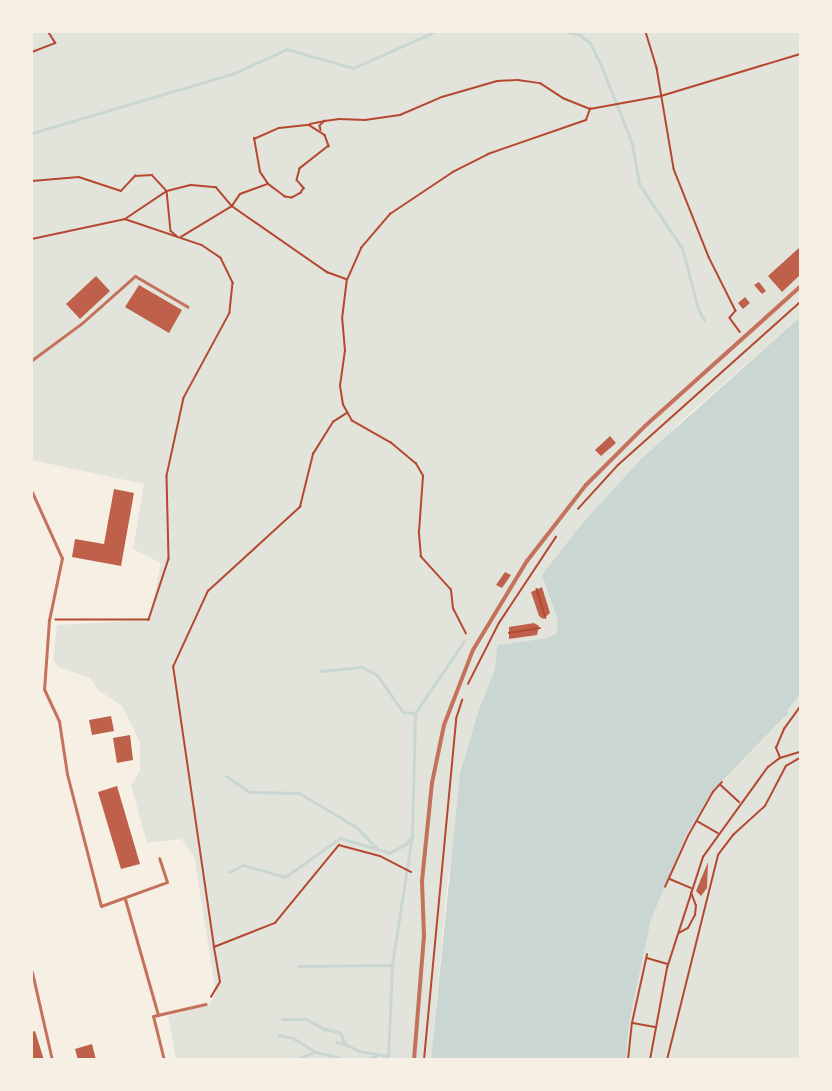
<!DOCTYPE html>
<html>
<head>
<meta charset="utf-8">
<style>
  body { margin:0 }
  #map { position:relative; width:832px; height:1091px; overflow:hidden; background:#f6efe4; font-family:Lora,serif }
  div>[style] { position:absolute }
  .green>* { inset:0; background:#e2e4dc }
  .water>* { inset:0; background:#c9d6d2 }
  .stream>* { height:3px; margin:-1.5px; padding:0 1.5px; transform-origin:1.5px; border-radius:1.5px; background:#c9d6d2 }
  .building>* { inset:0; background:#bf614a }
  .path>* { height:1.5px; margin:-0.75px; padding:0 0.75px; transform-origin:0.75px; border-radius:0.75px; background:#b5482f }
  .service>* { height:3px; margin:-1.5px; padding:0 1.5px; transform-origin:1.5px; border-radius:1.5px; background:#c5725c }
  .pedestrian>* { height:4px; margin:-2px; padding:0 2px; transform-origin:2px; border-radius:2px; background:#c5725c }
  span { translate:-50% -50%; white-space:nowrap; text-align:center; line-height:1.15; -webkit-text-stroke:4.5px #f6efe4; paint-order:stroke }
  .frame { position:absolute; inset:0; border:33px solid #f6efe4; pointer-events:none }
</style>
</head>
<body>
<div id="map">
  <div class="green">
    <div style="clip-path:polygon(32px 32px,800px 32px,800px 317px,680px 422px,542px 575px,558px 621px,556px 633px,548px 638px,497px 645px,495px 669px,478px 712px,448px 877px,431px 1059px,176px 1059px,168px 1016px,209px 1005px,216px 993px,194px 856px,181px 839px,147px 843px,131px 785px,140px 771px,140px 742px,122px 706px,98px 690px,90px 678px,59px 667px,53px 660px,57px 625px,149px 620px,161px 563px,133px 549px,144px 484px,32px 460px)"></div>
    <div style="clip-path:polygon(800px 695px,800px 1059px,626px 1060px,629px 1023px,651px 920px,686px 835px,712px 791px,789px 714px,787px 710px)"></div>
  </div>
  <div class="water">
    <div style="clip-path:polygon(800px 317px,800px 695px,787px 710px,789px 713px,712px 791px,686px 835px,651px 920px,629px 1023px,626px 1059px,431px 1059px,460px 774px,478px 712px,495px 669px,497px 645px,548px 638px,556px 633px,558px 621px,542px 575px,581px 525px,640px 460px)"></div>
  </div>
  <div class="stream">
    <div style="left:568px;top:32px;width:12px;rotate:14deg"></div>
    <div style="left:580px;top:35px;width:13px;rotate:39deg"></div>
    <div style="left:590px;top:43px;width:28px;rotate:64deg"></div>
    <div style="left:602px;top:68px;width:81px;rotate:68.2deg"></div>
    <div style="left:632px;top:143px;width:42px;rotate:80.3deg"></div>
    <div style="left:639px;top:184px;width:77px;rotate:56.1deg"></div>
    <div style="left:682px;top:248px;width:63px;rotate:75.3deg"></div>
    <div style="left:698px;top:309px;width:13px;rotate:61deg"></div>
    <div style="left:32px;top:133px;width:211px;rotate:-16.5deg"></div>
    <div style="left:234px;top:73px;width:58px;rotate:-24.4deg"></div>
    <div style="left:287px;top:49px;width:69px;rotate:16.1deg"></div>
    <div style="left:353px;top:68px;width:89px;rotate:-24deg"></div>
    <div style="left:320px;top:671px;width:42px;rotate:-5.4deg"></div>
    <div style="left:362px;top:667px;width:17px;rotate:28deg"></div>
    <div style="left:377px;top:675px;width:45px;rotate:54.9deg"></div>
    <div style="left:403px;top:712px;width:11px;rotate:5deg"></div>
    <div style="left:226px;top:776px;width:29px;rotate:34deg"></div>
    <div style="left:250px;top:792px;width:49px;rotate:1.2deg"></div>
    <div style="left:299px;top:793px;width:66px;rotate:30.8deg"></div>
    <div style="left:356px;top:827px;width:30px;rotate:46deg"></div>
    <div style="left:377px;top:849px;width:13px;rotate:18deg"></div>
    <div style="left:389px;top:853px;width:19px;rotate:-28deg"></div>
    <div style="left:406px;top:844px;width:7px;rotate:-56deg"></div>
    <div style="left:229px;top:872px;width:16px;rotate:-27deg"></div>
    <div style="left:243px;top:865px;width:44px;rotate:15.9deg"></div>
    <div style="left:285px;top:877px;width:67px;rotate:-35.3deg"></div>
    <div style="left:340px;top:838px;width:39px;rotate:17deg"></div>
    <div style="left:298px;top:966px;width:94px;rotate:-0.6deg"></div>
    <div style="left:282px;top:1019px;width:24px"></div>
    <div style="left:306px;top:1019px;width:21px;rotate:29deg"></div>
    <div style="left:324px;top:1029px;width:16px;rotate:11deg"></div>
    <div style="left:340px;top:1032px;width:13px;rotate:67deg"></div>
    <div style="left:345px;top:1044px;width:16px;rotate:27deg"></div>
    <div style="left:359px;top:1051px;width:28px;rotate:10deg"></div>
    <div style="left:278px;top:1035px;width:15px;rotate:11deg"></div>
    <div style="left:293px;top:1038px;width:26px;rotate:32deg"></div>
    <div style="left:315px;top:1052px;width:35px;rotate:13deg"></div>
    <div style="left:336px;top:1042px;width:9px;rotate:13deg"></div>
    <div style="left:294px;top:1060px;width:22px;rotate:-21deg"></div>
    <div style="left:361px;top:1060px;width:16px;rotate:-14deg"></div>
    <div style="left:388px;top:1060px;width:95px;rotate:-87.6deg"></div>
    <div style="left:392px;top:965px;width:131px;rotate:-81.2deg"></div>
    <div style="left:412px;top:836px;width:123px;rotate:-88.6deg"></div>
    <div style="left:415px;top:713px;width:87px;rotate:-55.8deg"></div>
  </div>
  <div class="building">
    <div style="clip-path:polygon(800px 247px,800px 275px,782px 292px,768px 276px)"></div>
    <div style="clip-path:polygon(96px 276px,110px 291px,80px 319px,66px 304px)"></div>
    <div style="clip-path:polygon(759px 282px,766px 291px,762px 294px,754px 285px)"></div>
    <div style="clip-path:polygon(139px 285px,182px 310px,169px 333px,125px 307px)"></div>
    <div style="clip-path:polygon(745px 297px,750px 303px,743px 309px,738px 303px)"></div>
    <div style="clip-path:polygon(610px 436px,616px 443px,601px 456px,595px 450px)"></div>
    <div style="clip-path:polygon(114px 489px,134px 493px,121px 566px,72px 557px,75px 539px,104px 544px)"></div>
    <div style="clip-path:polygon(505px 572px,511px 575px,502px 588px,496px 585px)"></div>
    <div style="clip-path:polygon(542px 587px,550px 613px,543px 619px,539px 616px,531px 592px)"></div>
    <div style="clip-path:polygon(534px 623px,539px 626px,537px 635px,509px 639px,509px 627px)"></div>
    <div style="clip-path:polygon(111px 716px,114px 731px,92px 735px,89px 720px)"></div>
    <div style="clip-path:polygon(130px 735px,133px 760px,117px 763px,113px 738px)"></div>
    <div style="clip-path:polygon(117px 786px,140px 864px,121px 869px,98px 792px)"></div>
    <div style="clip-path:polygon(708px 862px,707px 888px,701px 896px,696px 891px)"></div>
    <div style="clip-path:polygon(35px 1031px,44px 1060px,32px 1060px,32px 1032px)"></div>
    <div style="clip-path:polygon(92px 1044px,96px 1060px,78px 1060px,75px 1049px)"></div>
  </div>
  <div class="path">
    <div style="left:646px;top:32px;width:38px;rotate:73deg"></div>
    <div style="left:657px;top:68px;width:102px;rotate:80.4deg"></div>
    <div style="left:674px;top:169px;width:95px;rotate:68.3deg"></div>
    <div style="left:709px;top:257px;width:60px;rotate:63.4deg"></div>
    <div style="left:736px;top:311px;width:9px;rotate:131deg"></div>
    <div style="left:730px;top:318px;width:17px;rotate:54deg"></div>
    <div style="left:32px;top:52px;width:25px;rotate:-21deg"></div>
    <div style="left:55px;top:43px;width:13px;rotate:-122deg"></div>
    <div style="left:325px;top:121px;width:14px;rotate:-8deg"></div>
    <div style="left:339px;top:119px;width:26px;rotate:2deg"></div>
    <div style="left:365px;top:120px;width:35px;rotate:-8deg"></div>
    <div style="left:400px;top:115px;width:46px;rotate:-23.2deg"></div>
    <div style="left:442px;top:97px;width:57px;rotate:-16.2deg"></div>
    <div style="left:497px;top:81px;width:21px;rotate:-3deg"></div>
    <div style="left:518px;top:80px;width:22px;rotate:8deg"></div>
    <div style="left:540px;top:83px;width:27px;rotate:33deg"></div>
    <div style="left:563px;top:98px;width:29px;rotate:22deg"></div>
    <div style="left:590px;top:109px;width:72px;rotate:-10.4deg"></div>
    <div style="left:661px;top:96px;width:145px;rotate:-16.8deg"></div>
    <div style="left:310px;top:124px;width:15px;rotate:-11deg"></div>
    <div style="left:325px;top:121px;width:7px;rotate:135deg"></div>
    <div style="left:320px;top:126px;width:4px;rotate:76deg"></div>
    <div style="left:309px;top:125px;width:19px;rotate:32deg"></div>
    <div style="left:325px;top:135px;width:12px;rotate:70deg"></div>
    <div style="left:329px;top:146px;width:37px;rotate:142deg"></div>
    <div style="left:300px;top:169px;width:11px;rotate:105deg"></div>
    <div style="left:297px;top:180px;width:11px;rotate:49deg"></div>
    <div style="left:304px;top:188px;width:6px;rotate:121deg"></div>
    <div style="left:301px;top:193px;width:10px;rotate:151deg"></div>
    <div style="left:292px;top:198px;width:7px;rotate:-172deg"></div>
    <div style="left:285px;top:197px;width:21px;rotate:-143deg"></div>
    <div style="left:268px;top:184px;width:14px;rotate:-124deg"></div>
    <div style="left:260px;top:172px;width:34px;rotate:-100deg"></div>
    <div style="left:254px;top:139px;width:27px;rotate:-24deg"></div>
    <div style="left:279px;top:128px;width:30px;rotate:-6deg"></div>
    <div style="left:32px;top:181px;width:47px;rotate:-4.9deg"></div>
    <div style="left:79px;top:177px;width:44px;rotate:18.4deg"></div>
    <div style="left:121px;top:191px;width:21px;rotate:-47deg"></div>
    <div style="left:135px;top:176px;width:17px;rotate:-3deg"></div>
    <div style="left:152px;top:175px;width:22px;rotate:47deg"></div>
    <div style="left:167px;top:191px;width:40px;rotate:84.3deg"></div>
    <div style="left:171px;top:231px;width:8px;rotate:40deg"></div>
    <div style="left:125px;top:219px;width:50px;rotate:-33.7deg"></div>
    <div style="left:167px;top:191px;width:25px;rotate:-14deg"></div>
    <div style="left:191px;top:185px;width:25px;rotate:5deg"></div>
    <div style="left:216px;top:187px;width:25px;rotate:50deg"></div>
    <div style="left:232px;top:206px;width:14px;rotate:-56deg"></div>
    <div style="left:240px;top:194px;width:29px;rotate:-20deg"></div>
    <div style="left:181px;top:237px;width:60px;rotate:-31.3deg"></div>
    <div style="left:232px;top:206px;width:116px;rotate:34.8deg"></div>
    <div style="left:327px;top:272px;width:20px;rotate:20deg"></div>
    <div style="left:32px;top:239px;width:95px;rotate:-12.1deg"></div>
    <div style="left:125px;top:219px;width:81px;rotate:18.7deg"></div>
    <div style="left:202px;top:245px;width:23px;rotate:34deg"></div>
    <div style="left:221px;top:258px;width:28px;rotate:64deg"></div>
    <div style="left:233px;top:283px;width:30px;rotate:96deg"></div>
    <div style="left:230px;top:313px;width:97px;rotate:118.4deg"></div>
    <div style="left:184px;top:398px;width:80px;rotate:102.3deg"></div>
    <div style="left:167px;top:476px;width:83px;rotate:88.6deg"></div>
    <div style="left:169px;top:559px;width:64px;rotate:108.2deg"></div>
    <div style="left:149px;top:620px;width:93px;rotate:180deg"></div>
    <div style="left:578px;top:509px;width:59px;rotate:-47.7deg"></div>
    <div style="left:618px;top:465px;width:244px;rotate:-41.8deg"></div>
    <div style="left:537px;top:589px;width:30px;rotate:73deg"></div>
    <div style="left:509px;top:633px;width:31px;rotate:-9deg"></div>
    <div style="left:466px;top:634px;width:28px;rotate:-117deg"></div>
    <div style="left:453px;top:609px;width:19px;rotate:-96deg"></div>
    <div style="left:451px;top:590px;width:45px;rotate:-132.3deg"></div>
    <div style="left:421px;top:557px;width:25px;rotate:-95deg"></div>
    <div style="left:419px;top:532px;width:56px;rotate:-85.9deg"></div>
    <div style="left:423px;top:476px;width:14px;rotate:-120deg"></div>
    <div style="left:416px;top:464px;width:33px;rotate:-140deg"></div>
    <div style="left:391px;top:443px;width:45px;rotate:-150.6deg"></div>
    <div style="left:352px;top:421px;width:18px;rotate:-119deg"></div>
    <div style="left:343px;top:405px;width:19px;rotate:-99deg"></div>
    <div style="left:340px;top:386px;width:35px;rotate:-82deg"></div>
    <div style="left:345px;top:351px;width:32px;rotate:-95deg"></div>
    <div style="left:342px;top:319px;width:39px;rotate:-83deg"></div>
    <div style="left:347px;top:280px;width:35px;rotate:-66deg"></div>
    <div style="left:361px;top:248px;width:45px;rotate:-49.5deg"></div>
    <div style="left:390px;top:214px;width:76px;rotate:-33.7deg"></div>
    <div style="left:453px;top:172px;width:39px;rotate:-27deg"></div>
    <div style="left:488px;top:154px;width:104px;rotate:-19.1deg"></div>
    <div style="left:586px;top:120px;width:12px;rotate:-70deg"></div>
    <div style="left:468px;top:684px;width:68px;rotate:-63.1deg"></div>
    <div style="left:499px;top:623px;width:103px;rotate:-56.5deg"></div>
    <div style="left:780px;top:758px;width:11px;rotate:-112deg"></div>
    <div style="left:776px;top:748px;width:21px;rotate:-67deg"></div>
    <div style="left:784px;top:729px;width:27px;rotate:-54deg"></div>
    <div style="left:721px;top:785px;width:25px;rotate:43deg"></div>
    <div style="left:697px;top:821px;width:24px;rotate:30deg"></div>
    <div style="left:670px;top:879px;width:23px;rotate:23deg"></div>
    <div style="left:665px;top:887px;width:56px;rotate:-65.7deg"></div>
    <div style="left:688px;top:836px;width:51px;rotate:-60.4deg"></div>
    <div style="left:713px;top:792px;width:13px;rotate:-48deg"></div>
    <div style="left:679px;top:933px;width:10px;rotate:-29deg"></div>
    <div style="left:688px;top:928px;width:15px;rotate:-62deg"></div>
    <div style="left:695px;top:915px;width:9px;rotate:-84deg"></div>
    <div style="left:696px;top:906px;width:14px;rotate:-111deg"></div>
    <div style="left:214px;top:947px;width:283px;rotate:-98.3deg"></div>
    <div style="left:173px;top:667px;width:84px;rotate:-65.3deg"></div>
    <div style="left:208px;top:591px;width:125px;rotate:-42.4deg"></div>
    <div style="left:300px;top:507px;width:55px;rotate:-76.2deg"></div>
    <div style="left:313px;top:454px;width:38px;rotate:-58deg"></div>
    <div style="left:333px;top:422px;width:17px;rotate:-33deg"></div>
    <div style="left:647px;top:958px;width:22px;rotate:16deg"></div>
    <div style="left:211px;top:997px;width:17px;rotate:-59deg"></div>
    <div style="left:220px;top:982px;width:36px;rotate:-100deg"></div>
    <div style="left:214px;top:947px;width:66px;rotate:-21.5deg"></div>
    <div style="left:275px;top:923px;width:101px;rotate:-50.6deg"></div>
    <div style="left:339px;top:845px;width:42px;rotate:15deg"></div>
    <div style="left:380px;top:856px;width:35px;rotate:27deg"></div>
    <div style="left:633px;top:1023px;width:22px;rotate:10deg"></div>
    <div style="left:424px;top:1060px;width:342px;rotate:-84.6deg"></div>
    <div style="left:456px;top:719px;width:20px;rotate:-72deg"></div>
    <div style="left:628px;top:1060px;width:37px;rotate:-84deg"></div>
    <div style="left:632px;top:1023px;width:70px;rotate:-77.6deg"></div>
    <div style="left:650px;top:1060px;width:94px;rotate:-79.5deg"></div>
    <div style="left:667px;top:968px;width:117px;rotate:-72deg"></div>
    <div style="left:703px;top:857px;width:111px;rotate:-54.2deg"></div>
    <div style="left:768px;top:767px;width:15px;rotate:-37deg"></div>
    <div style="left:780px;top:758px;width:21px;rotate:-17deg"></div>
    <div style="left:667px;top:1060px;width:211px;rotate:-76deg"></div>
    <div style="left:718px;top:855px;width:25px;rotate:-53deg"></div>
    <div style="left:733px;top:835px;width:43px;rotate:-42.2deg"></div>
    <div style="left:765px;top:806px;width:45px;rotate:-62.3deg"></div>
    <div style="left:786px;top:766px;width:16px;rotate:-30deg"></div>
  </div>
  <div class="service">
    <div style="left:32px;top:360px;width:62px;rotate:-36.5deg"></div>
    <div style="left:82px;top:323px;width:71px;rotate:-41.6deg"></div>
    <div style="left:135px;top:276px;width:61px;rotate:30.3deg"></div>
    <div style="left:32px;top:492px;width:72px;rotate:65.6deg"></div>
    <div style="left:62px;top:558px;width:63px;rotate:101.8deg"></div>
    <div style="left:49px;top:620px;width:69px;rotate:94.1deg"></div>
    <div style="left:44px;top:689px;width:35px;rotate:65deg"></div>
    <div style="left:59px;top:721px;width:54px;rotate:81.4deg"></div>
    <div style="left:67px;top:774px;width:136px;rotate:75.6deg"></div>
    <div style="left:101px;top:906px;width:70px;rotate:-20deg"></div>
    <div style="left:167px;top:882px;width:25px;rotate:-108deg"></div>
    <div style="left:125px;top:899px;width:121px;rotate:74.1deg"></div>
    <div style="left:32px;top:972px;width:90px;rotate:77.2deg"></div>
    <div style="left:164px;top:1060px;width:45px;rotate:-104deg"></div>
    <div style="left:153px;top:1016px;width:54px;rotate:-12.8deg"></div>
  </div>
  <div class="pedestrian">
    <div style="left:414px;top:1060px;width:124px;rotate:-85.4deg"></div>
    <div style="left:424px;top:936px;width:55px;rotate:-92.1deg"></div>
    <div style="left:422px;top:881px;width:99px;rotate:-84.2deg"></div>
    <div style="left:432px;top:783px;width:59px;rotate:-78.3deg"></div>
    <div style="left:444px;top:725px;width:80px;rotate:-68.9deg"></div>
    <div style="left:473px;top:650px;width:104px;rotate:-58.8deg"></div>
    <div style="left:527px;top:561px;width:96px;rotate:-52.2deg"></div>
    <div style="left:586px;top:485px;width:83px;rotate:-45deg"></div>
    <div style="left:645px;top:426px;width:208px;rotate:-41.9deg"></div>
  </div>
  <div class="frame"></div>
</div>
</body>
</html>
